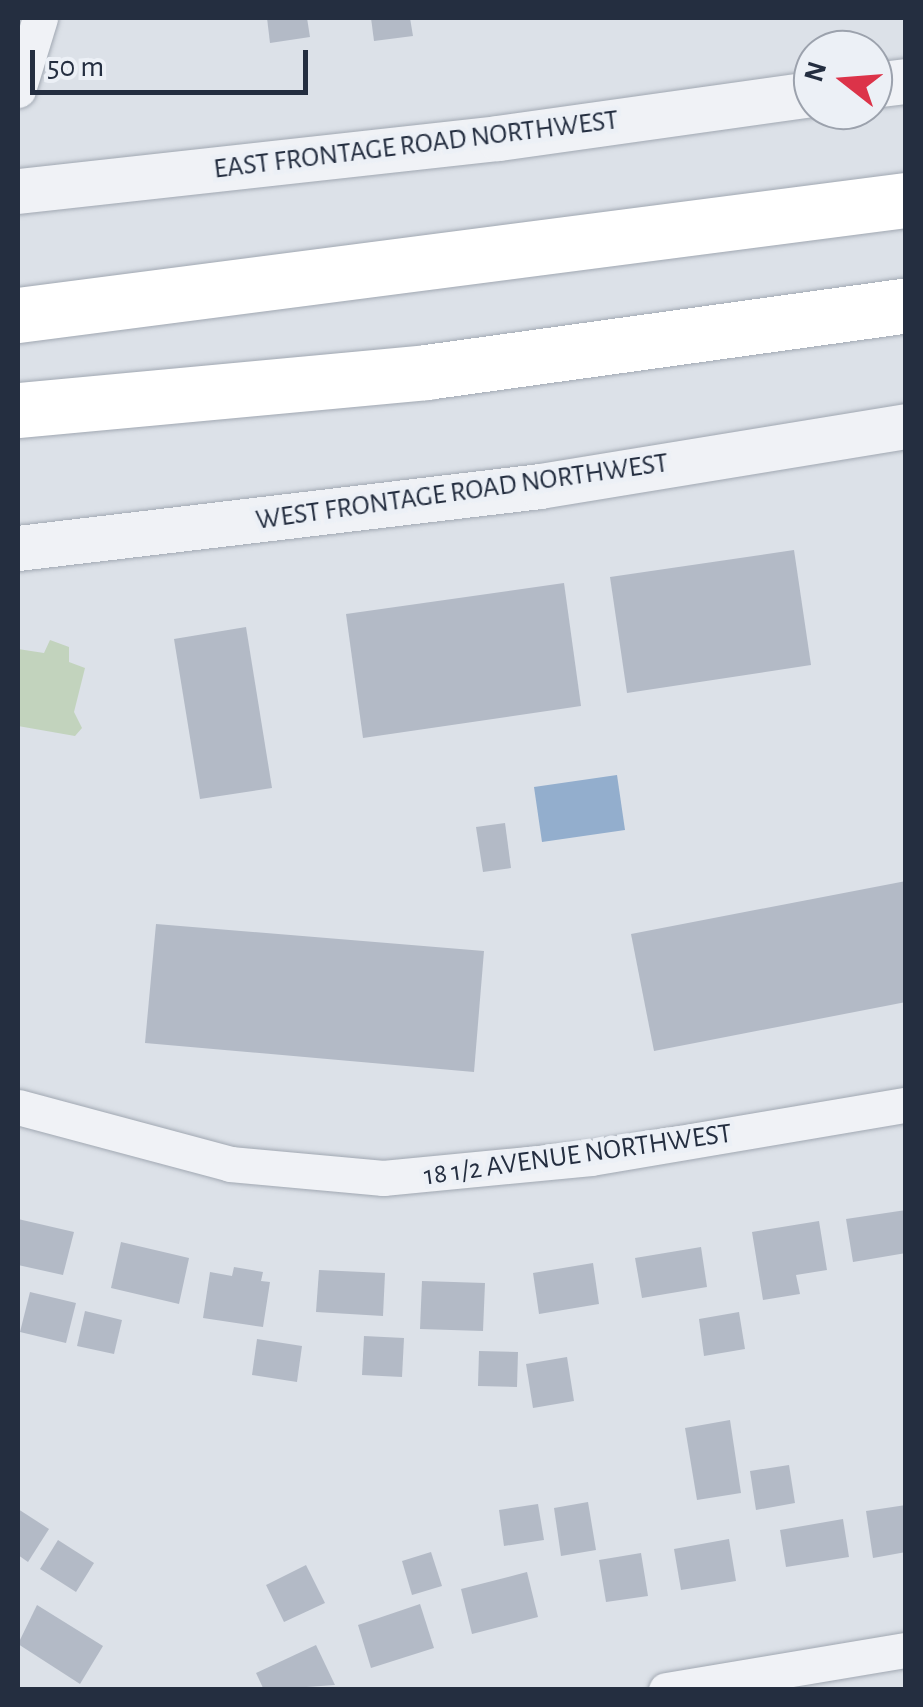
<!DOCTYPE html>
<html>
<head>
<meta charset="utf-8">
<style>
  body { margin:0 }
  #map { position:relative; width:923px; height:1707px; overflow:hidden; background:#dce1e8; font-family:"Alegreya Sans",sans-serif }
  div>[style] { position:absolute }
  .green>* { inset:0; background:#c2d3bd }
  .water>* { inset:0; background:#93aecd }
  .building>* { inset:0; background:#b3bac6 }
  .roads { filter:drop-shadow(0 0 2px #a1a8b2) drop-shadow(0 0 2px #a1a8b2) }
  .minor>* { height:35px; margin:-17.5px; padding:0 17.5px; transform-origin:17.5px; border-radius:17.5px; background:#f0f2f6 }
  .tertiary>* { height:45px; margin:-22.5px; padding:0 22.5px; transform-origin:22.5px; border-radius:22.5px; background:#f0f2f6 }
  .motorway>* { height:55px; margin:-27.5px; padding:0 27.5px; transform-origin:27.5px; border-radius:27.5px; background:#fff }
  span { translate:-50% -50%; white-space:nowrap; text-align:center; line-height:1.15; -webkit-text-stroke:9px #ecf0f6; paint-order:stroke }
  .street-label { font-size:28px; color:#242e40 }
  .frame { position:absolute; inset:0; border:20px solid #242e40; pointer-events:none }
  .north { position:absolute; left:793px; top:30px; width:100px; height:100px; box-sizing:border-box; background:#ecf0f6; border:2px solid #9ca2ad; border-radius:50%; rotate:287deg; font-size:28px; font-weight:700; line-height:40px; text-align:center; color:#242e40 }
  .north::after { content:''; display:block; margin:auto; width:35px; height:45px; background:#dc3349; clip-path:polygon(50% 0,100% 100%,50% 72%,0 100%) }
  .scale { position:absolute; left:30px; top:50px; width:278px; height:45px; box-sizing:border-box; border:5px solid #242e40; border-top:0; padding-left:12px; font-size:30px; line-height:35px; white-space:nowrap; color:#242e40; -webkit-text-stroke:8px #ecf0f6; paint-order:stroke }
</style>
</head>
<body>
<div id="map">
  <div class="green">
    <div style="clip-path:polygon(50px 640px,69px 647px,69px 662px,85px 668px,74px 712px,82px 728px,75px 736px,18px 726px,18px 649px,44px 653px)"></div>
  </div>
  <div class="water">
    <div style="clip-path:polygon(617px 775px,625px 830px,542px 842px,534px 787px)"></div>
  </div>
  <div class="building">
    <div style="clip-path:polygon(267px 18px,307px 18px,310px 37px,270px 43px)"></div>
    <div style="clip-path:polygon(371px 18px,410px 18px,413px 36px,374px 41px)"></div>
    <div style="clip-path:polygon(794px 550px,811px 665px,627px 693px,610px 577px)"></div>
    <div style="clip-path:polygon(564px 583px,581px 706px,363px 738px,346px 614px)"></div>
    <div style="clip-path:polygon(246px 627px,272px 788px,200px 799px,174px 639px)"></div>
    <div style="clip-path:polygon(505px 823px,511px 868px,483px 872px,476px 827px)"></div>
    <div style="clip-path:polygon(906px 881px,906px 1002px,654px 1051px,631px 934px)"></div>
    <div style="clip-path:polygon(156px 924px,484px 951px,474px 1072px,145px 1043px)"></div>
    <div style="clip-path:polygon(906px 1210px,906px 1253px,853px 1262px,846px 1219px)"></div>
    <div style="clip-path:polygon(18px 1219px,74px 1232px,63px 1275px,18px 1265px)"></div>
    <div style="clip-path:polygon(819px 1221px,827px 1270px,796px 1275px,800px 1294px,763px 1300px,752px 1232px)"></div>
    <div style="clip-path:polygon(121px 1242px,189px 1258px,179px 1304px,111px 1288px)"></div>
    <div style="clip-path:polygon(701px 1247px,707px 1287px,642px 1298px,635px 1258px)"></div>
    <div style="clip-path:polygon(593px 1263px,599px 1304px,539px 1314px,533px 1273px)"></div>
    <div style="clip-path:polygon(234px 1267px,263px 1272px,261px 1281px,270px 1282px,263px 1327px,203px 1318px,210px 1272px,232px 1276px)"></div>
    <div style="clip-path:polygon(319px 1270px,385px 1273px,383px 1316px,316px 1312px)"></div>
    <div style="clip-path:polygon(422px 1281px,485px 1283px,483px 1331px,420px 1329px)"></div>
    <div style="clip-path:polygon(30px 1292px,76px 1303px,66px 1343px,20px 1332px)"></div>
    <div style="clip-path:polygon(85px 1311px,122px 1320px,114px 1354px,77px 1346px)"></div>
    <div style="clip-path:polygon(739px 1312px,745px 1349px,704px 1356px,699px 1319px)"></div>
    <div style="clip-path:polygon(364px 1336px,404px 1338px,402px 1377px,362px 1375px)"></div>
    <div style="clip-path:polygon(257px 1339px,302px 1346px,297px 1382px,252px 1375px)"></div>
    <div style="clip-path:polygon(479px 1351px,518px 1352px,517px 1387px,478px 1386px)"></div>
    <div style="clip-path:polygon(567px 1357px,574px 1401px,533px 1408px,526px 1364px)"></div>
    <div style="clip-path:polygon(730px 1420px,741px 1493px,697px 1500px,685px 1428px)"></div>
    <div style="clip-path:polygon(789px 1465px,795px 1503px,756px 1510px,750px 1471px)"></div>
    <div style="clip-path:polygon(588px 1502px,596px 1550px,561px 1556px,554px 1508px)"></div>
    <div style="clip-path:polygon(538px 1504px,544px 1540px,504px 1546px,499px 1510px)"></div>
    <div style="clip-path:polygon(906px 1505px,906px 1552px,873px 1558px,866px 1511px)"></div>
    <div style="clip-path:polygon(18px 1509px,49px 1529px,28px 1562px,18px 1555px)"></div>
    <div style="clip-path:polygon(843px 1519px,849px 1557px,786px 1567px,780px 1530px)"></div>
    <div style="clip-path:polygon(729px 1539px,736px 1581px,681px 1590px,674px 1549px)"></div>
    <div style="clip-path:polygon(58px 1540px,94px 1563px,76px 1592px,40px 1569px)"></div>
    <div style="clip-path:polygon(431px 1552px,442px 1586px,412px 1595px,402px 1561px)"></div>
    <div style="clip-path:polygon(641px 1553px,648px 1596px,606px 1602px,599px 1560px)"></div>
    <div style="clip-path:polygon(306px 1565px,325px 1603px,284px 1622px,266px 1585px)"></div>
    <div style="clip-path:polygon(527px 1572px,538px 1617px,472px 1634px,461px 1589px)"></div>
    <div style="clip-path:polygon(420px 1604px,434px 1648px,371px 1668px,358px 1625px)"></div>
    <div style="clip-path:polygon(37px 1605px,103px 1646px,80px 1684px,18px 1644px)"></div>
    <div style="clip-path:polygon(316px 1645px,335px 1685px,264px 1690px,256px 1673px)"></div>
  </div>
  <div class="roads">
    <div class="minor">
      <div style="left:18px;top:90px;width:75px;rotate:-73deg"></div>
      <div style="left:18px;top:1107px;width:220px;rotate:15deg"></div>
      <div style="left:230px;top:1164px;width:154px;rotate:5.2deg"></div>
      <div style="left:383px;top:1178px;width:209px;rotate:-5.5deg"></div>
      <div style="left:591px;top:1158px;width:319px;rotate:-9.6deg"></div>
      <div style="left:666px;top:1690px;width:243px;rotate:-9.5deg"></div>
    </div>
    <div class="tertiary">
      <div style="left:873px;top:85px;width:33px;rotate:-7deg"></div>
      <div style="left:18px;top:191px;width:483px;rotate:-6.3deg"></div>
      <div style="left:498px;top:138px;width:318px;rotate:-8deg"></div>
      <div style="left:18px;top:548px;width:526px;rotate:-6.77deg"></div>
      <div style="left:540px;top:486px;width:371px;rotate:-9.3deg"></div>
    </div>
    <div class="motorway">
      <div style="left:18px;top:315px;width:895px;rotate:-7.38deg"></div>
      <div style="left:18px;top:410px;width:410px;rotate:-5.3deg"></div>
      <div style="left:426px;top:372px;width:485px;rotate:-7.9deg"></div>
    </div>
  </div>
  <div class="street-label">
    <span style="left:416px;top:145px;rotate:-7deg">EAST FRONTAGE ROAD NORTHWEST</span>
    <span style="left:462px;top:492px;rotate:-8deg">WEST FRONTAGE ROAD NORTHWEST</span>
    <span style="left:578px;top:1155px;rotate:-8deg">18 1/2 AVENUE NORTHWEST</span>
  </div>
  <div class="frame"></div>
  <div class="north">N</div>
  <div class="scale">50 m</div>
</div>
</body>
</html>
